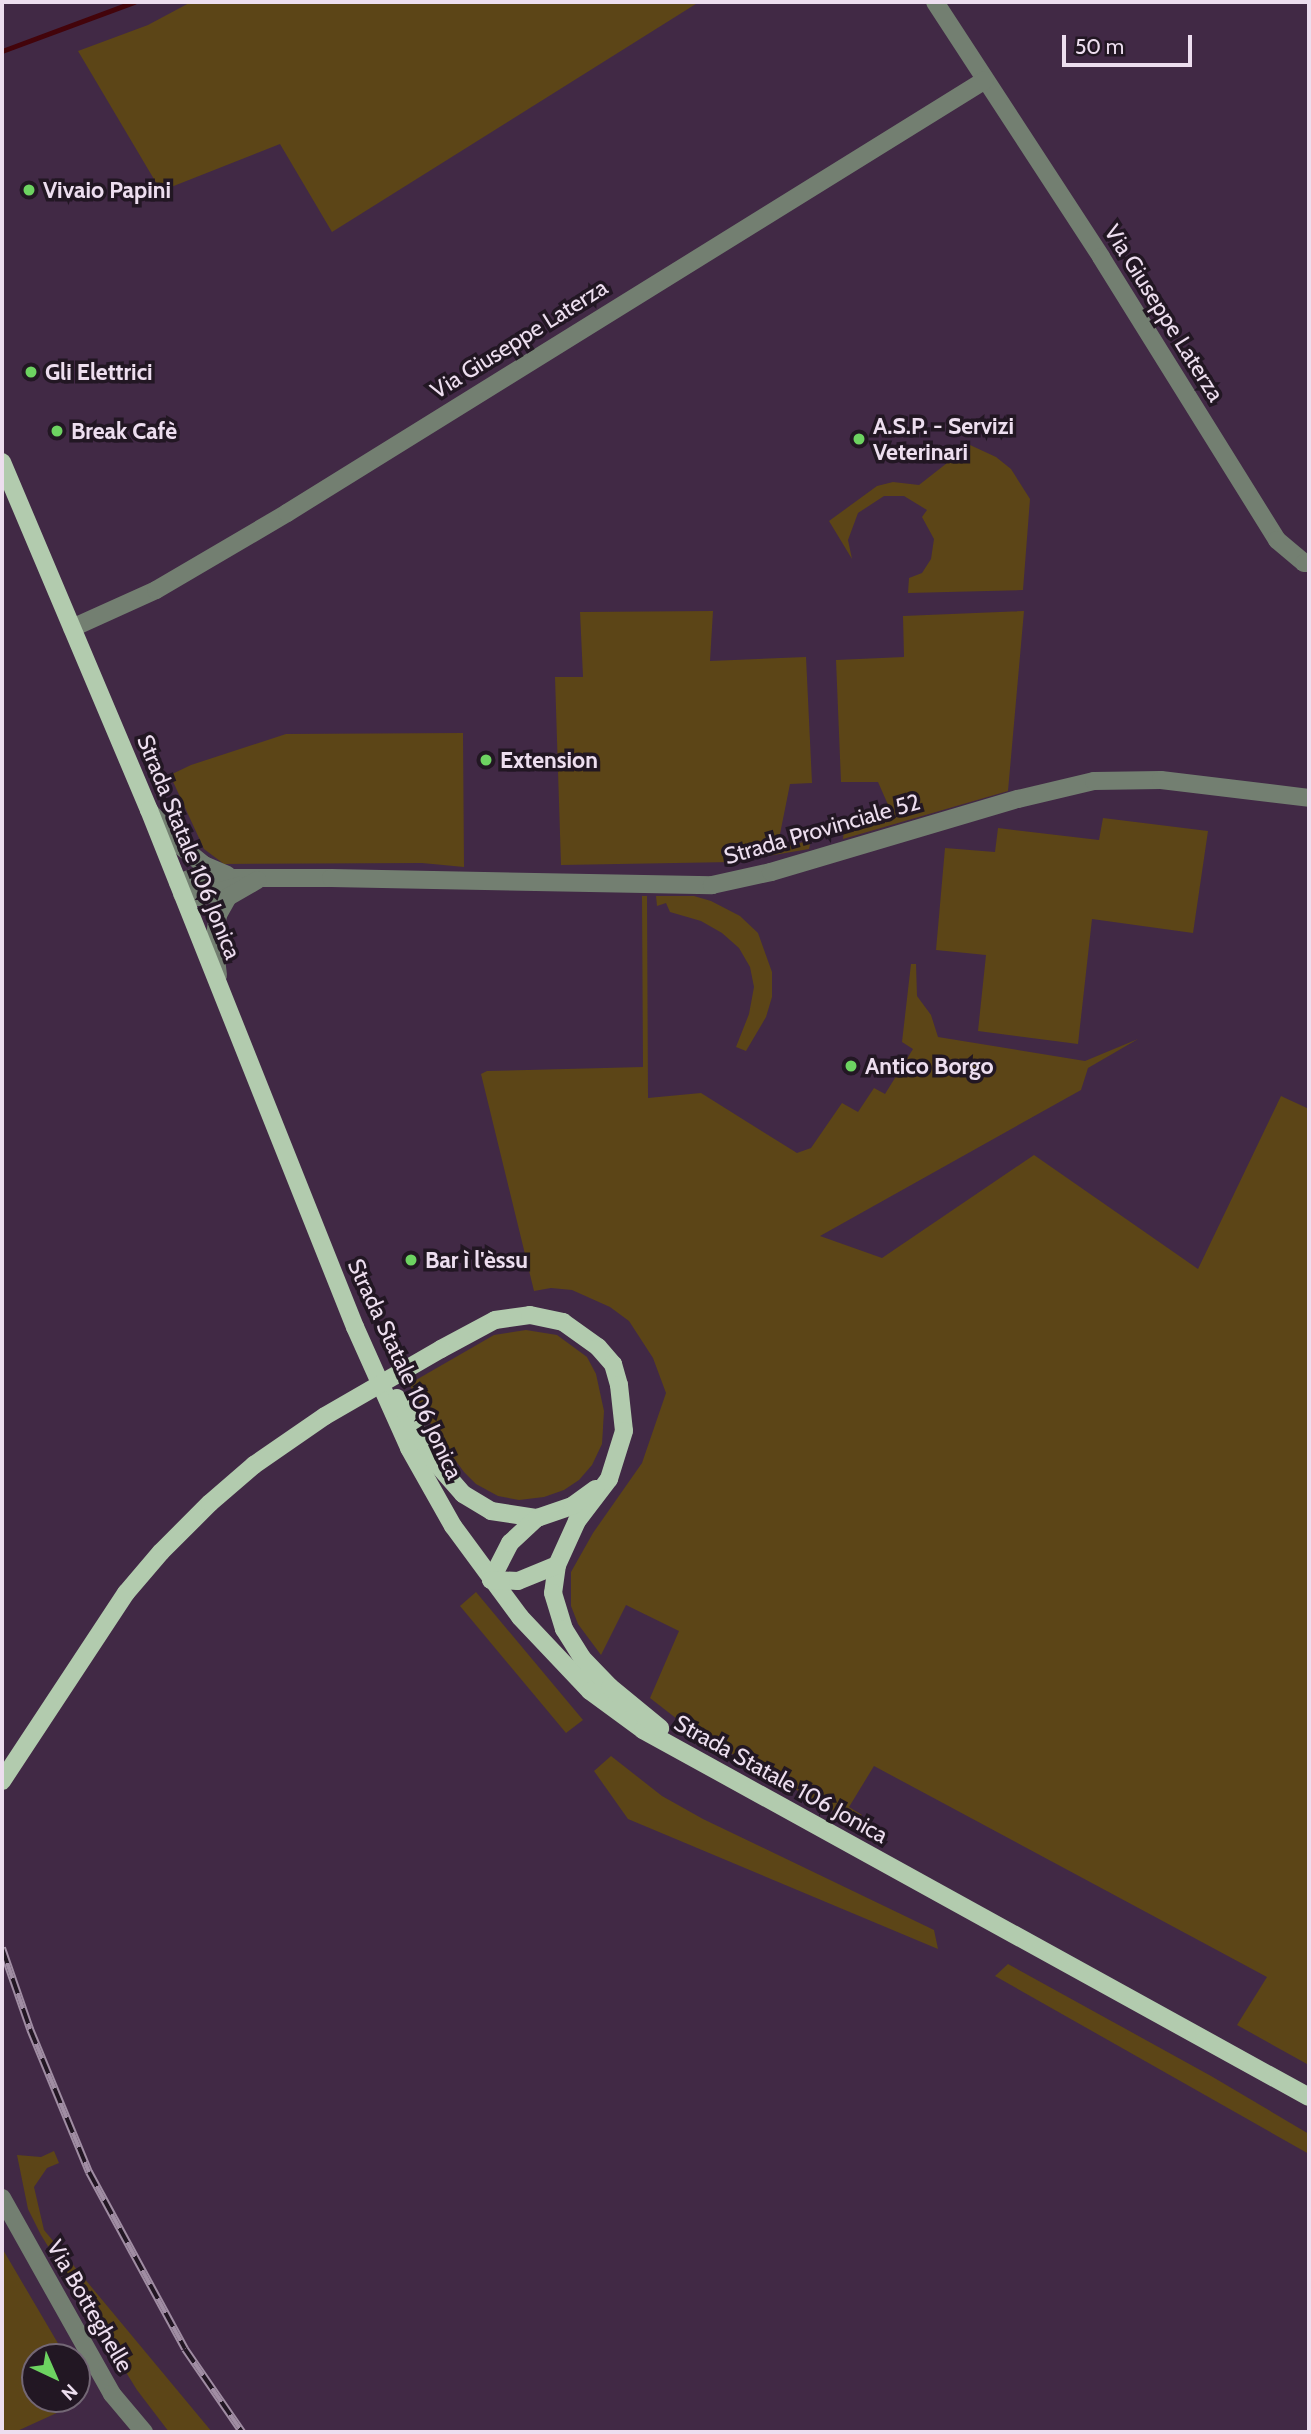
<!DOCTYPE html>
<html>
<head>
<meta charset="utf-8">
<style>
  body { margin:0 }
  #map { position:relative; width:1311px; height:2434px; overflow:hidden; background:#412945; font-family:Cabin,sans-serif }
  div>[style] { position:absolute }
  .green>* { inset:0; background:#5c4517 }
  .stream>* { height:5px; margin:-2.5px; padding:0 2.5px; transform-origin:2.5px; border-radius:2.5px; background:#43040b }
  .minor>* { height:18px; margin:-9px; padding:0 9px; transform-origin:9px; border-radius:9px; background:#737f71 }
  .major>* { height:18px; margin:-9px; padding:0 9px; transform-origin:9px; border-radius:9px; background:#b2cbae }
  .rail>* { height:8px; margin-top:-4px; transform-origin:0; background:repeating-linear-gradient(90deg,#221723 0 16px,#a08da3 0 32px); box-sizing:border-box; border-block:2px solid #a08da3 }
  .major-bridge>* { height:18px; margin:-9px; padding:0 9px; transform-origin:9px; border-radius:9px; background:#b2cbae }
  .dots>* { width:19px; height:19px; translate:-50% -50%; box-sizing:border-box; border:4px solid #221723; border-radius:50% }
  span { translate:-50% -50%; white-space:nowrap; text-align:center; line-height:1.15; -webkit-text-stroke:7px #221723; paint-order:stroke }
  .poi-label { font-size:23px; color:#eddeef; font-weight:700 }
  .left { translate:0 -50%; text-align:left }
  .street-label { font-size:23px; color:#eddeef }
  .frame { position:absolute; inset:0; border:4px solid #eddeef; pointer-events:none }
  .north { position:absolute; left:21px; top:2343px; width:70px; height:70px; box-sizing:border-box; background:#221723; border:2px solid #736775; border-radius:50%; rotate:136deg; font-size:19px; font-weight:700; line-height:28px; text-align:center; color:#eddeef }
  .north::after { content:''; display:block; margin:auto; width:24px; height:32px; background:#6dd361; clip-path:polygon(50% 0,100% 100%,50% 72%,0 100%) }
  .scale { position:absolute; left:1062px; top:35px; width:130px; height:32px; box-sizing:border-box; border:4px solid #eddeef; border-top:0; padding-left:9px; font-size:21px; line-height:24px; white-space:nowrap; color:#eddeef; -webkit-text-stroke:5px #221723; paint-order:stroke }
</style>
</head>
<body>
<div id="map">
  <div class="green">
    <div style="clip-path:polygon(191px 2px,699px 2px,332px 232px,280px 144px,161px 191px,78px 51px,148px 25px)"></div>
    <div style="clip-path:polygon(970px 445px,996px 457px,1011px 469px,1030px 499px,1023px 590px,908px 593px,909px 578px,922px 573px,931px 559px,934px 539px,922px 517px,927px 510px,904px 496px,884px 496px,858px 513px,848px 540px,852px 559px,829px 521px,877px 486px,893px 482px,919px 485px)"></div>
    <div style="clip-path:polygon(713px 611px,710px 661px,806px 657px,812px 783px,790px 784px,777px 849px,811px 840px,809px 849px,733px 862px,561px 865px,555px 677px,583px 677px,580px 612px)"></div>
    <div style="clip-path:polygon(1024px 611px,1008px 791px,843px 839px,844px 830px,893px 816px,878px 782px,841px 782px,836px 660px,904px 657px,903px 616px)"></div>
    <div style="clip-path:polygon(463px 733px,464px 867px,422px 863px,224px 864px,204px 849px,170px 775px,191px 765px,286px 734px)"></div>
    <div style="clip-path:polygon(1103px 818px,1208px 831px,1193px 933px,1092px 919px,1078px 1044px,978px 1031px,986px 955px,936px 950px,945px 848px,995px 852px,998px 828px,1099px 840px)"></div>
    <div style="clip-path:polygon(642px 896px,647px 896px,648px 1098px,701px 1093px,797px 1153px,811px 1148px,842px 1103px,858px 1112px,874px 1088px,885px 1094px,913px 1049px,902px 1042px,911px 964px,916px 964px,917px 996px,931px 1015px,938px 1037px,1085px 1061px,1138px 1039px,1088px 1068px,1081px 1090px,820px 1236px,882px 1258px,1034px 1155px,1198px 1269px,1281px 1096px,1309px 1109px,1309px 2061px,1307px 2064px,1237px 2025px,1267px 1977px,874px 1766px,849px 1807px,862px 1815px,857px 1824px,695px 1733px,650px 1698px,679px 1631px,626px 1605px,601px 1655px,578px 1624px,571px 1606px,571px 1572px,593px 1533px,642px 1463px,666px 1393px,653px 1358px,629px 1321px,610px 1307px,572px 1290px,551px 1288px,534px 1291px,481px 1074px,487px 1071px,643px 1067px)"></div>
    <div style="clip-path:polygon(656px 896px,694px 896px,711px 901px,740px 916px,758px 933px,772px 972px,772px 997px,766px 1017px,746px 1051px,736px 1047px,749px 1014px,754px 987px,750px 967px,739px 948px,722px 933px,701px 921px,670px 912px,666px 903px,657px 906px)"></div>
    <div style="clip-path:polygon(526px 1330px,557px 1335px,587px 1357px,596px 1374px,604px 1411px,602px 1444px,592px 1465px,579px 1480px,564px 1490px,544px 1497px,519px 1500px,498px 1496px,476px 1484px,464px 1472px,438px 1437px,409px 1384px,494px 1335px)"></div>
    <div style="clip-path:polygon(476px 1592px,583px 1720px,566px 1733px,460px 1606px)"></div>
    <div style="clip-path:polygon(611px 1756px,662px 1796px,703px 1819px,934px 1930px,938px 1949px,628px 1819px,594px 1771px)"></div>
    <div style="clip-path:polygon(1008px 1964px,1211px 2076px,1309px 2134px,1309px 2154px,995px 1976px)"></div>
    <div style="clip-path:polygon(54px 2151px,59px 2163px,47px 2168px,34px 2187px,44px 2230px,212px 2432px,169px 2432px,137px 2390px,41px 2235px,28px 2209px,17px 2155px,41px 2157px)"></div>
    <div style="clip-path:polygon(2px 2248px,66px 2357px,35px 2357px,35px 2399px,69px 2399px,61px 2411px,15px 2432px,2px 2432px)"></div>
  </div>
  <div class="stream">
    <div style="left:2px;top:51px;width:141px;rotate:-20.4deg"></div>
  </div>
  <div class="minor">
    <div style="left:935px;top:2px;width:304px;rotate:56.9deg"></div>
    <div style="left:1101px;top:257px;width:333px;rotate:58.1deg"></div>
    <div style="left:1277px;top:540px;width:35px;rotate:40deg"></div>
    <div style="left:1304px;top:563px;width:5px"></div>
    <div style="left:72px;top:628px;width:92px;rotate:-24.3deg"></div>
    <div style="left:156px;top:590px;width:152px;rotate:-30.4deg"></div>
    <div style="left:287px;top:513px;width:821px;rotate:-31.81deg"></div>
    <div style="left:152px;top:814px;width:46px;rotate:47.6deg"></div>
    <div style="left:183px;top:848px;width:27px;rotate:39deg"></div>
    <div style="left:204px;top:865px;width:25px;rotate:23deg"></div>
    <div style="left:178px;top:883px;width:15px;rotate:-20deg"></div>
    <div style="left:192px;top:878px;width:139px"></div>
    <div style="left:331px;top:878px;width:381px;rotate:1.1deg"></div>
    <div style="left:712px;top:885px;width:60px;rotate:-12.4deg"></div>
    <div style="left:771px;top:872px;width:258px;rotate:-16.5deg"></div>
    <div style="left:1018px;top:799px;width:78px;rotate:-13.3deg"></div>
    <div style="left:1094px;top:781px;width:67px;rotate:-0.9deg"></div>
    <div style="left:1161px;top:780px;width:149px;rotate:6.9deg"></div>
    <div style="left:182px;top:894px;width:17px;rotate:10deg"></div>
    <div style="left:199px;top:897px;width:41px;rotate:-15.8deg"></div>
    <div style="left:218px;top:975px;width:32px;rotate:-97deg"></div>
    <div style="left:214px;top:943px;width:28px;rotate:-82deg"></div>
    <div style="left:218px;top:915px;width:21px;rotate:-61deg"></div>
    <div style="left:228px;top:897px;width:34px;rotate:-30deg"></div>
    <div style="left:2px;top:2198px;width:225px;rotate:60.7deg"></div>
    <div style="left:112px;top:2394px;width:50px;rotate:49.9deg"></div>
  </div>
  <div class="major">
    <div style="left:2px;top:462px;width:378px;rotate:67.1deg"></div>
    <div style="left:149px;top:810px;width:557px;rotate:68.28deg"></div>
    <div style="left:355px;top:1327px;width:133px;rotate:65.9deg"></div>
    <div style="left:409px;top:1448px;width:90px;rotate:60.6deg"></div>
    <div style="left:453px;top:1526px;width:113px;rotate:53.6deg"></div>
    <div style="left:520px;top:1617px;width:102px;rotate:46.6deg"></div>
    <div style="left:590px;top:1691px;width:66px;rotate:36.3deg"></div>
    <div style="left:643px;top:1730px;width:760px;rotate:28.86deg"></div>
    <div style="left:441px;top:1349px;width:61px;rotate:-28.2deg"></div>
    <div style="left:495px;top:1320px;width:35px;rotate:-8deg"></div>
    <div style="left:530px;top:1315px;width:34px;rotate:12deg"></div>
    <div style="left:563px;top:1322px;width:43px;rotate:35.5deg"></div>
    <div style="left:598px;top:1347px;width:23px;rotate:49deg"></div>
    <div style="left:613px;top:1364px;width:22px;rotate:74deg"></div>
    <div style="left:619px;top:1385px;width:46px;rotate:83.8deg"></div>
    <div style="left:624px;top:1431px;width:50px;rotate:107.4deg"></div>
    <div style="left:609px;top:1479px;width:53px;rotate:127.3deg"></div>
    <div style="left:577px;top:1521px;width:48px;rotate:114.4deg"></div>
    <div style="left:557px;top:1565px;width:28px;rotate:98deg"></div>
    <div style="left:553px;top:1593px;width:38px;rotate:73deg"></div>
    <div style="left:564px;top:1629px;width:34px;rotate:58deg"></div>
    <div style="left:582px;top:1658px;width:40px;rotate:46deg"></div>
    <div style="left:610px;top:1687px;width:65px;rotate:39.4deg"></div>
    <div style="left:397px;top:1398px;width:76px;rotate:59deg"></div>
    <div style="left:436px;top:1463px;width:41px;rotate:48.9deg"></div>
    <div style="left:463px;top:1494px;width:33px;rotate:31deg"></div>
    <div style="left:491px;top:1511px;width:47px;rotate:8.7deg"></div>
    <div style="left:491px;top:1580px;width:42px;rotate:-62.8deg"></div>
    <div style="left:510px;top:1543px;width:37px;rotate:-43deg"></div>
    <div style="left:537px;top:1518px;width:37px;rotate:-19deg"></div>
    <div style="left:572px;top:1506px;width:29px;rotate:-36deg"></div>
    <div style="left:491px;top:1580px;width:27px;rotate:2deg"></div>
    <div style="left:518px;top:1581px;width:42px;rotate:-22.3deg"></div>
  </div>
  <div class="rail">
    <div style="left:2px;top:1948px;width:86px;rotate:70.9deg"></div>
    <div style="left:30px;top:2029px;width:155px;rotate:67.6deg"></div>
    <div style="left:89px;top:2172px;width:201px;rotate:61.5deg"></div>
    <div style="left:185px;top:2349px;width:101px;rotate:55.5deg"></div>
  </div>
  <div class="major-bridge">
    <div style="left:2px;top:1781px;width:225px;rotate:-56.6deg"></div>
    <div style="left:126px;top:1593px;width:54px;rotate:-49.5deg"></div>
    <div style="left:161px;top:1552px;width:69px;rotate:-45deg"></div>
    <div style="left:210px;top:1503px;width:58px;rotate:-40.8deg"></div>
    <div style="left:254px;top:1465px;width:86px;rotate:-34.6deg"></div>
    <div style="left:325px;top:1416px;width:134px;rotate:-30deg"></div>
  </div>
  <div class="dots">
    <div style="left:29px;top:190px;background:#6dd361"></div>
    <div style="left:31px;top:372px;background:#6dd361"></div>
    <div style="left:57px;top:431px;background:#6dd361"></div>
    <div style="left:859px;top:439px;background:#6dd361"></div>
    <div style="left:486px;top:760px;background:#6dd361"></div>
    <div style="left:851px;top:1066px;background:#6dd361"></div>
    <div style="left:411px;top:1260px;background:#6dd361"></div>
  </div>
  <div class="poi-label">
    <span class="left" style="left:43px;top:190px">Vivaio Papini</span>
    <span class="left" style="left:45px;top:372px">Gli Elettrici</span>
    <span class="left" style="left:873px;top:439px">A.S.P. - Servizi<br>Veterinari</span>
    <span class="left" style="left:71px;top:431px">Break Cafè</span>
    <span class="left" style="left:500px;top:760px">Extension</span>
    <span class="left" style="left:865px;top:1066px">Antico Borgo</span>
    <span class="left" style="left:425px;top:1260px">Bar ì l'èssu</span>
  </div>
  <div class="street-label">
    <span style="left:1164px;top:313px;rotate:58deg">Via Giuseppe Laterza</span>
    <span style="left:519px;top:339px;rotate:-32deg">Via Giuseppe Laterza</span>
    <span style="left:822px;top:829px;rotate:-16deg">Strada Provinciale 52</span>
    <span style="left:189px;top:847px;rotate:68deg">Strada Statale 106 Jonica</span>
    <span style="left:405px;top:1369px;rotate:65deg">Strada Statale 106 Jonica</span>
    <span style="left:781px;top:1779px;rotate:29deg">Strada Statale 106 Jonica</span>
    <span style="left:90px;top:2306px;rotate:60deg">Via Botteghelle</span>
  </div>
  <div class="frame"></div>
  <div class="north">N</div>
  <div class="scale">50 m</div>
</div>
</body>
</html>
